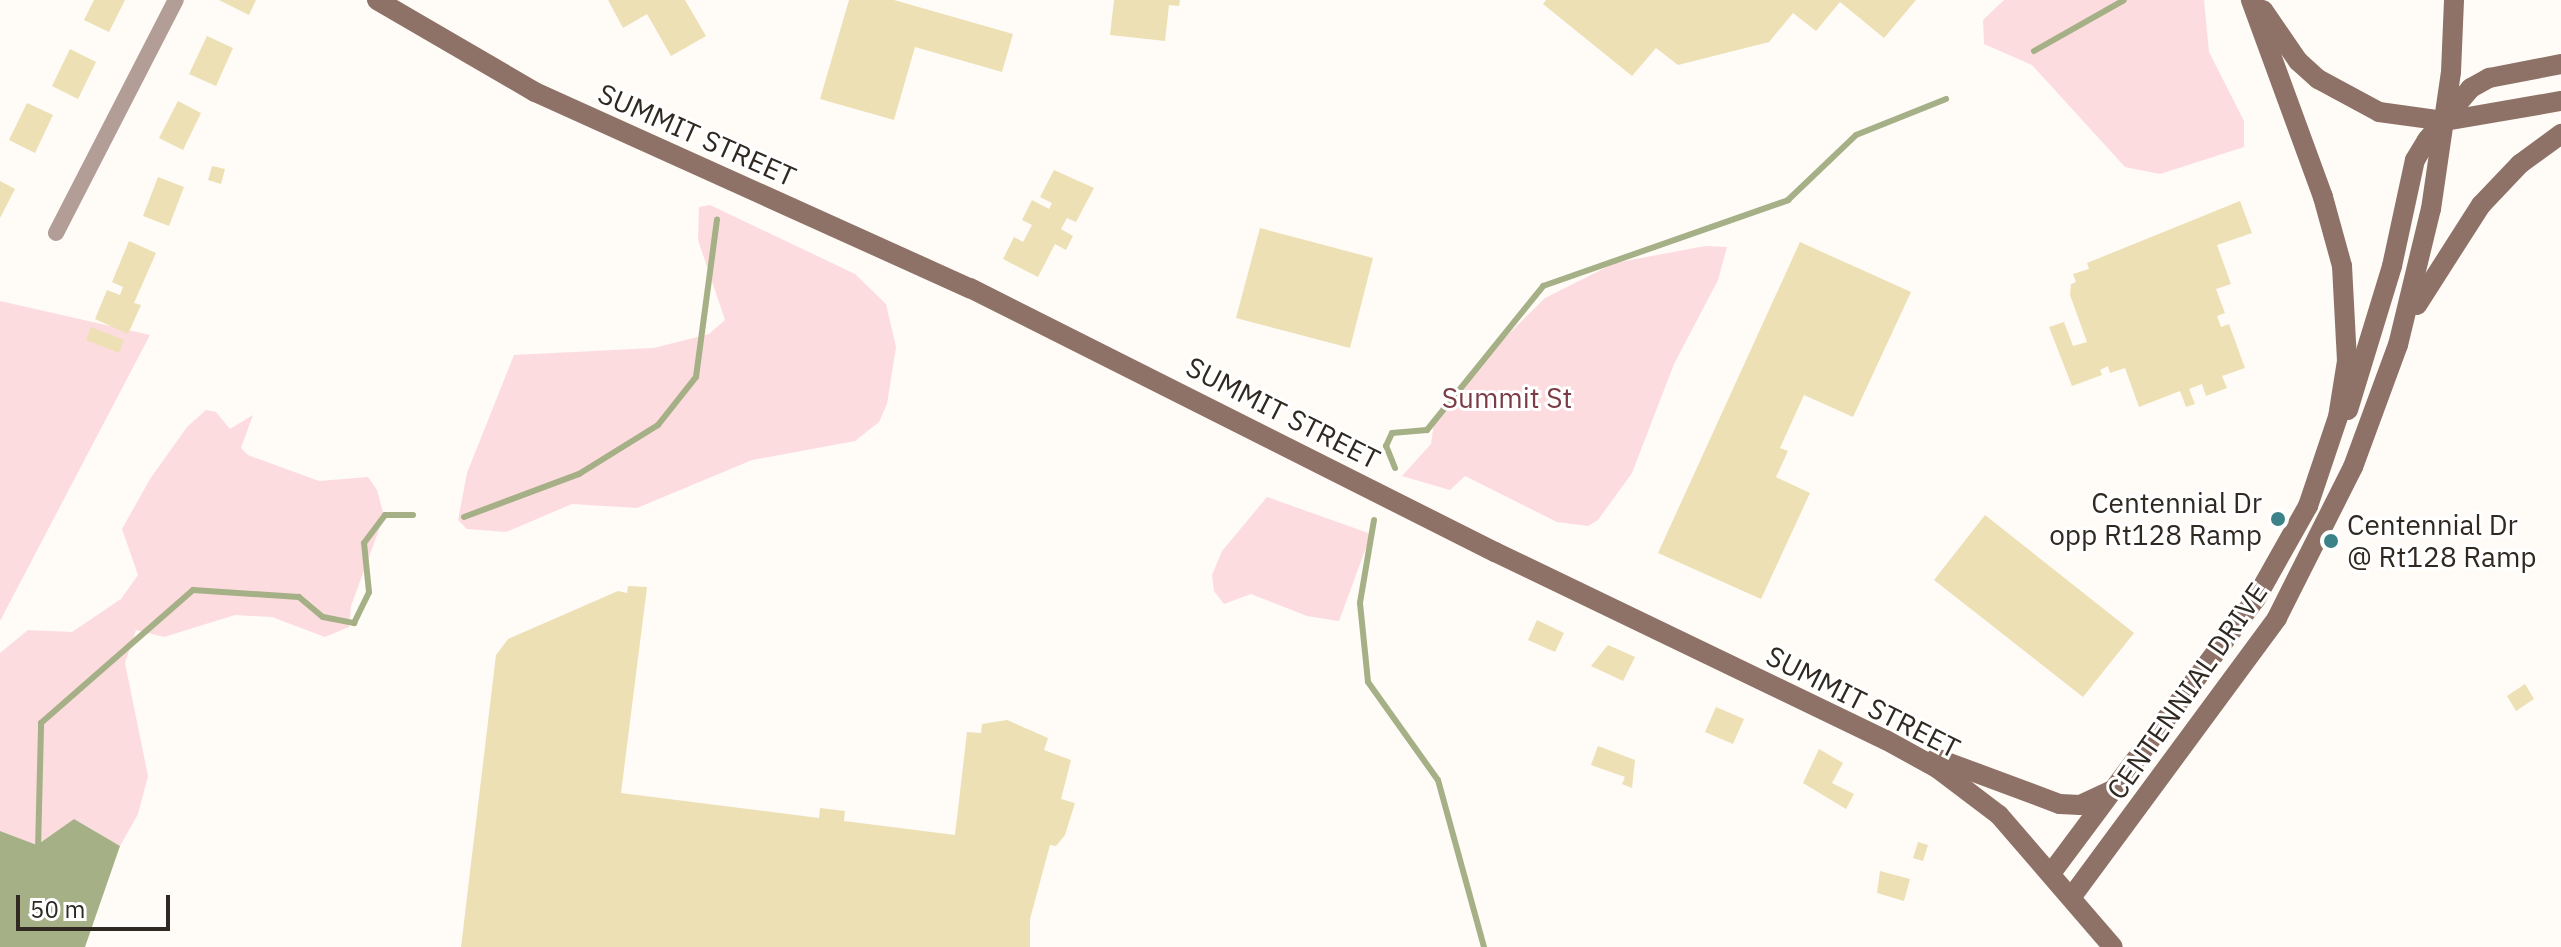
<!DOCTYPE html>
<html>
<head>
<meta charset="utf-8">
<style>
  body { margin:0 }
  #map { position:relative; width:2561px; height:947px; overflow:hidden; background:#fffbf7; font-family:"IBM Plex Sans",sans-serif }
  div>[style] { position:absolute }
  .green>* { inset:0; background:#fddcdf }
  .water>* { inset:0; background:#a5b087 }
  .stream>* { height:6px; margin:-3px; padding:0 3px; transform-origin:3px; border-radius:3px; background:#a5b087 }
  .building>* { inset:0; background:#ede0b5 }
  .street>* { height:16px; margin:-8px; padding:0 8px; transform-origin:8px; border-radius:8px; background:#b39e97 }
  .secondary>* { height:20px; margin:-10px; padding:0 10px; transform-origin:10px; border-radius:10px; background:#8e7268 }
  .dots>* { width:22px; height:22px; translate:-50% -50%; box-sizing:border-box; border:4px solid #fff; border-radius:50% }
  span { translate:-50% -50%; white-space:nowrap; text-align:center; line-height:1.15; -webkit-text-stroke:6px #fff; paint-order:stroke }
  .street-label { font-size:28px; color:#302922 }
  .park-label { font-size:28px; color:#7b3c45 }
  .poi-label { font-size:28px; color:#302922 }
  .right { translate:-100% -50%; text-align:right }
  .left { translate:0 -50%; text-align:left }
  .scale { position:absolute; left:16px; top:895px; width:154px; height:36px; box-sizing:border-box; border:4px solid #302922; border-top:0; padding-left:10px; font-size:24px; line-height:28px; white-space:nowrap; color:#302922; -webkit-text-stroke:6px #fff; paint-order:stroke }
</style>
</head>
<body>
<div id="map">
  <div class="green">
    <div style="clip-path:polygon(2004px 0,2204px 0,2209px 52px,2244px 121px,2244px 147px,2160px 174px,2125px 167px,2032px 65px,1984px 44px,1983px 20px)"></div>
    <div style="clip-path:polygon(710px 205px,855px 274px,886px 304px,896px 347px,887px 404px,879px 422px,855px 441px,752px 460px,637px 508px,572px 504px,506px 532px,467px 529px,458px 520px,467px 473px,514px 355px,654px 348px,709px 334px,725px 320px,698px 240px,699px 207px)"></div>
    <div style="clip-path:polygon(1705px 246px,1727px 247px,1718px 280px,1674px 364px,1632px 473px,1598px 520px,1588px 526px,1557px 522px,1465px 476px,1450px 490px,1402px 476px,1431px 444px,1435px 416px,1469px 373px,1545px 298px,1615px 263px)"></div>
    <div style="clip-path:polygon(0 301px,150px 335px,0 621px)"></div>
    <div style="clip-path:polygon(206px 410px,216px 412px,230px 429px,253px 415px,241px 448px,248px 455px,319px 481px,368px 477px,377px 490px,384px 516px,351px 606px,349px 627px,325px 637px,272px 617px,235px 615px,164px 637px,136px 630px,125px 663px,148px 776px,138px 814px,120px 846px,74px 819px,37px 845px,0 831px,0 653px,28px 630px,72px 632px,121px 599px,138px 575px,122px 529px,150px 479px,187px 427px)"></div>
    <div style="clip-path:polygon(1267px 497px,1371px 534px,1339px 621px,1307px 616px,1251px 594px,1224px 604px,1214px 591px,1212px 575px,1222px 551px)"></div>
  </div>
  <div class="water">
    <div style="clip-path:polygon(74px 819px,120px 846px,85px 947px,0 947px,0 831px,37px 845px)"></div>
  </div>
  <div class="stream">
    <div style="left:2034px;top:51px;width:103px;rotate:-29.5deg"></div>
    <div style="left:1395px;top:468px;width:24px;rotate:-112deg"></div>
    <div style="left:1386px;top:446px;width:14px;rotate:-65deg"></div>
    <div style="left:1392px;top:433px;width:35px;rotate:-5deg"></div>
    <div style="left:1427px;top:430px;width:185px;rotate:-51.1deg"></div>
    <div style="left:1543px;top:286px;width:260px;rotate:-19.3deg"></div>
    <div style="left:1788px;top:200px;width:94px;rotate:-43.7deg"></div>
    <div style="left:1856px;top:135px;width:97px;rotate:-21.8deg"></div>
    <div style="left:464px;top:517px;width:123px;rotate:-20.5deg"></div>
    <div style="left:579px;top:474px;width:93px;rotate:-31.8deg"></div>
    <div style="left:658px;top:425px;width:61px;rotate:-51.6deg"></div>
    <div style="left:696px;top:377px;width:159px;rotate:-82.4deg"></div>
    <div style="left:1374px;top:520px;width:84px;rotate:99.6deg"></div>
    <div style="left:1360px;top:603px;width:79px;rotate:84.2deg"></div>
    <div style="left:1368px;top:682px;width:120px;rotate:54.5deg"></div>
    <div style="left:1438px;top:780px;width:173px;rotate:74.6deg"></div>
    <div style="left:38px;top:850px;width:127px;rotate:-88.6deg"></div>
    <div style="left:41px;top:723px;width:202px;rotate:-41.2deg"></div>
    <div style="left:193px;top:590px;width:106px;rotate:3.8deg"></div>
    <div style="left:299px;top:597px;width:31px;rotate:40deg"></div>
    <div style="left:323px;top:617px;width:32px;rotate:11deg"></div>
    <div style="left:354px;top:623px;width:34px;rotate:-64deg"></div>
    <div style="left:369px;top:592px;width:49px;rotate:-95.8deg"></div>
    <div style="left:364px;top:543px;width:35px;rotate:-53deg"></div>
    <div style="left:385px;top:515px;width:28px"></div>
  </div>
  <div class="building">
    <div style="clip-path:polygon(94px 0,125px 0,109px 32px,84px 20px)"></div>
    <div style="clip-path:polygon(219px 0,256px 0,249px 15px)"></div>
    <div style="clip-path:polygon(608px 0,685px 0,706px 36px,671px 56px,647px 14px,623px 28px)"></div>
    <div style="clip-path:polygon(849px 0,894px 0,1013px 34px,1002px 72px,915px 47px,894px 120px,820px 99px)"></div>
    <div style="clip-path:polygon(1114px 0,1180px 0,1179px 6px,1169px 5px,1165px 41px,1110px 35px)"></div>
    <div style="clip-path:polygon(1546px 0,1916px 0,1884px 38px,1840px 2px,1816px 31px,1793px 13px,1769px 42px,1678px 65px,1656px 48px,1632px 76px,1543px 4px)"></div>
    <div style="clip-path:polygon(207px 36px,233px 48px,216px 86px,189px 74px)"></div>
    <div style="clip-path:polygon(70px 49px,96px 62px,78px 99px,52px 86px)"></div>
    <div style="clip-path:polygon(178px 101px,201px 113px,183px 150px,159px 138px)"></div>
    <div style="clip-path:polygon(27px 103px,53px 115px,35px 153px,9px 140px)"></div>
    <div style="clip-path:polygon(212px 166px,225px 169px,221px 184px,208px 180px)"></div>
    <div style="clip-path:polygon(1054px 170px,1094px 188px,1076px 222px,1067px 218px,1061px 229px,1073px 236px,1066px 250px,1055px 244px,1038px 277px,1003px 259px,1014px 237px,1023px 242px,1032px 225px,1022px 220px,1032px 200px,1049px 209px,1052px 203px,1040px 197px)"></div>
    <div style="clip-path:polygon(158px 177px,184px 187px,169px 226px,143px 216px)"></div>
    <div style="clip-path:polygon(0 181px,15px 189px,0 218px)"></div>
    <div style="clip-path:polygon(2240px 201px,2252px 233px,2217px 245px,2231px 284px,2216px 289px,2225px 313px,2217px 316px,2221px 327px,2229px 324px,2245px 368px,2222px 376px,2227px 388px,2206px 396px,2202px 384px,2189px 389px,2195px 404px,2186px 407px,2180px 391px,2139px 407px,2125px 368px,2110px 373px,2108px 366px,2100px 370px,2102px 375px,2072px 386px,2049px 327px,2064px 322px,2073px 346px,2087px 342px,2070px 295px,2071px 284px,2076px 282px,2073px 274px,2089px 269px,2087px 263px)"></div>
    <div style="clip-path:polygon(1260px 228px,1373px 258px,1350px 348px,1236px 318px)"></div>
    <div style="clip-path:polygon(129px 241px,156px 253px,134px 303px,141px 305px,128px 334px,95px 319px,107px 290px,120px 295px,123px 287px,112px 282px)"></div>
    <div style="clip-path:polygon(1800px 242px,1911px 292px,1853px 417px,1804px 395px,1780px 448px,1788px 451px,1776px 477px,1810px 493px,1761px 599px,1658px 553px)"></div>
    <div style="clip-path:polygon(91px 327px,124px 340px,119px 353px,86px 340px)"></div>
    <div style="clip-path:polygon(1985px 515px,2134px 633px,2083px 697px,1934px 580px)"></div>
    <div style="clip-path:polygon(628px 586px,647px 587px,621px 793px,819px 818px,820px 808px,845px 811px,844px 821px,955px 835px,967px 732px,981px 733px,982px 724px,1007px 720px,1048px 738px,1044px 750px,1071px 760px,1061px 799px,1075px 803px,1065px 835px,1056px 846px,1050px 845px,1030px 919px,1030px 947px,461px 947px,496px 655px,508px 639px,618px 591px,627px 593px)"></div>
    <div style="clip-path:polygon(1537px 620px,1564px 633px,1555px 652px,1528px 640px)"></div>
    <div style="clip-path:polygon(1608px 645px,1635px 657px,1623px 681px,1591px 666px)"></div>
    <div style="clip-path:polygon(2525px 684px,2534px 699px,2516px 711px,2507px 696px)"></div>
    <div style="clip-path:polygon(1716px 707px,1744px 719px,1733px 744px,1705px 732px)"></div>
    <div style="clip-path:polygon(1598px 746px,1635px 760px,1632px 788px,1622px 784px,1625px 777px,1591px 765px)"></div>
    <div style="clip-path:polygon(1819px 749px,1843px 763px,1832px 783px,1854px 794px,1846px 809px,1803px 783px)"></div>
    <div style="clip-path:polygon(1918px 842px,1928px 845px,1923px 861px,1913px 858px)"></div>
    <div style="clip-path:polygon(1880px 871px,1910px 879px,1904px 901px,1877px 893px)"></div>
  </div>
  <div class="street">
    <div style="left:56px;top:233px;width:262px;rotate:-62.8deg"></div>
  </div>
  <div class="secondary">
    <div style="left:377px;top:0;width:183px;rotate:30.2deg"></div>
    <div style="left:535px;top:92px;width:477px;rotate:24.3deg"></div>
    <div style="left:970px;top:288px;width:588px;rotate:26.7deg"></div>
    <div style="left:1495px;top:552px;width:434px;rotate:25.7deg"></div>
    <div style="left:1886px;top:740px;width:58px;rotate:28.8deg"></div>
    <div style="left:1937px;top:768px;width:78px;rotate:37.2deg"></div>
    <div style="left:1999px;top:815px;width:174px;rotate:49.2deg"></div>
    <div style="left:2263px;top:10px;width:62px;rotate:55.5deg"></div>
    <div style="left:2298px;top:61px;width:27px;rotate:42deg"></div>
    <div style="left:2318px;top:79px;width:69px;rotate:28.4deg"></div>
    <div style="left:2379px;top:112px;width:67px;rotate:7.8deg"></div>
    <div style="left:2445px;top:121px;width:118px;rotate:-9.8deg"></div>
    <div style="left:2417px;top:305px;width:119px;rotate:-57.4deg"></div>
    <div style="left:2481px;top:205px;width:57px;rotate:-46.4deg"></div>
    <div style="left:2520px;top:164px;width:51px;rotate:-36.2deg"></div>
    <div style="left:2348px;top:410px;width:151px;rotate:-73deg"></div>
    <div style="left:2392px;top:266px;width:108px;rotate:-77.8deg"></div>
    <div style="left:2415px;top:160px;width:23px;rotate:-59deg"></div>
    <div style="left:2427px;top:140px;width:68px;rotate:-49.8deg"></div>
    <div style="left:2471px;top:88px;width:21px;rotate:-29deg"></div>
    <div style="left:2489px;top:78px;width:73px;rotate:-11deg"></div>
    <div style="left:1936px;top:758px;width:132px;rotate:20.4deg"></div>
    <div style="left:2060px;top:804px;width:20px;rotate:3deg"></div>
    <div style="left:2080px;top:805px;width:35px;rotate:-25deg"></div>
    <div style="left:2052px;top:872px;width:339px;rotate:-53.3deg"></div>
    <div style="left:2255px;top:600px;width:108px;rotate:-60.6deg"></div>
    <div style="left:2308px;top:506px;width:94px;rotate:-71.4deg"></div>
    <div style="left:2338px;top:417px;width:57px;rotate:-80.9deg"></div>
    <div style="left:2347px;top:361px;width:95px;rotate:-93deg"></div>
    <div style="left:2342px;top:266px;width:72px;rotate:-105.4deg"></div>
    <div style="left:2323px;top:197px;width:210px;rotate:-110.1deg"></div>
    <div style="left:2073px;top:895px;width:344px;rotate:-53.6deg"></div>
    <div style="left:2277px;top:618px;width:169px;rotate:-63.3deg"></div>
    <div style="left:2353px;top:467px;width:130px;rotate:-69.8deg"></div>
    <div style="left:2398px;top:345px;width:140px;rotate:-76.4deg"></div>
    <div style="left:2431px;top:209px;width:138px;rotate:-81.7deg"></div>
    <div style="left:2451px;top:72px;width:72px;rotate:-87.6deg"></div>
  </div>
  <div class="dots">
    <div style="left:2278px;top:519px;background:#3b8389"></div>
    <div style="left:2331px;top:541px;background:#3b8389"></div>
  </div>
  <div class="street-label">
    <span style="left:697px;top:135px;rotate:24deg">SUMMIT STREET</span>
    <span style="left:1283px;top:413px;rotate:27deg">SUMMIT STREET</span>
    <span style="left:2187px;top:691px;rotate:-55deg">CENTENNIAL DRIVE</span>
    <span style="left:1863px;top:702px;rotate:27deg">SUMMIT STREET</span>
  </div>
  <div class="park-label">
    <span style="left:1507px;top:398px">Summit St</span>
  </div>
  <div class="poi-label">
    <span class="right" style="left:2262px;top:519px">Centennial Dr<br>opp Rt128 Ramp</span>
    <span class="left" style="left:2347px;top:541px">Centennial Dr<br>@ Rt128 Ramp</span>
  </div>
  <div class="scale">50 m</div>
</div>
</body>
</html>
